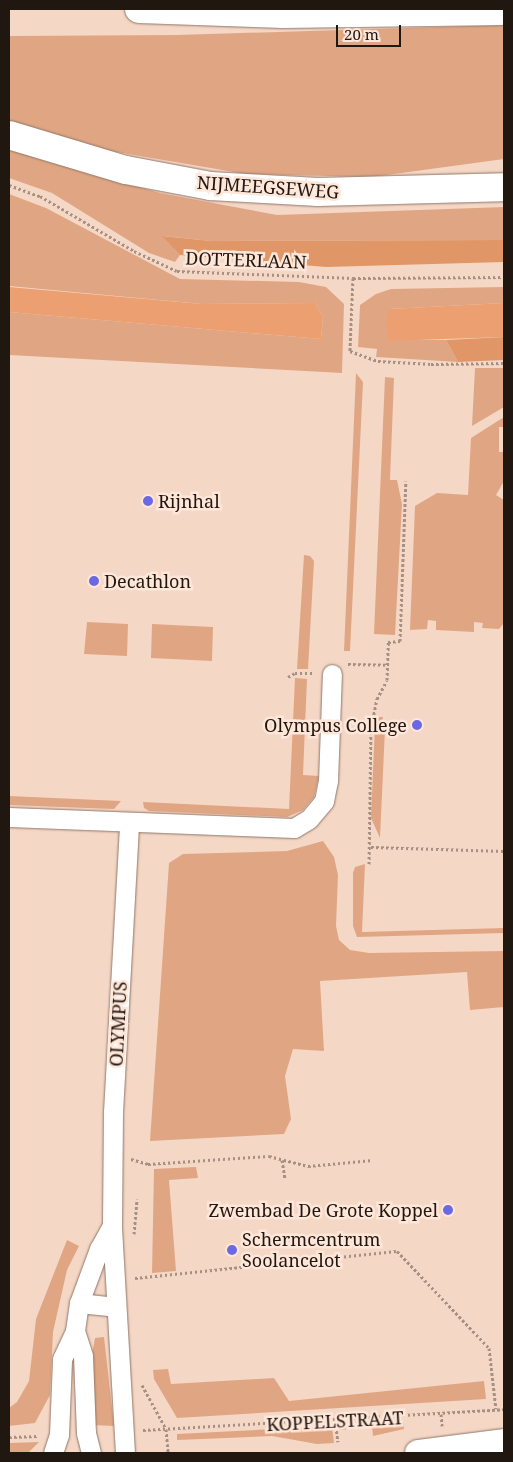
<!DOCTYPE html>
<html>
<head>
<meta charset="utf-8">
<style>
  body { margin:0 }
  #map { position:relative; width:513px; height:1462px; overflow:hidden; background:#f5d7c6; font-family:"Noto Serif",serif }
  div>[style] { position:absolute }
  .green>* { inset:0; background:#e0a684 }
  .forest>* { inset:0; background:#e19668 }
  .water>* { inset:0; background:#ec9f71 }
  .path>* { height:3px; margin-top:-1.5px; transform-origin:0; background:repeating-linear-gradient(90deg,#a69083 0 2.5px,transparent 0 5px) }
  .roads { filter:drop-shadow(0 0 1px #917667) drop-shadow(0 0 1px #917667) }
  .street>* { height:19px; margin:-9.5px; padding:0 9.5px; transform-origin:9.5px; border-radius:9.5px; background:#fff }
  .secondary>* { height:26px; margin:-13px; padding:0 13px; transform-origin:13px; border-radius:13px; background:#fff }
  .primary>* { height:28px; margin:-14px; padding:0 14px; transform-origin:14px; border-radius:14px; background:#fff }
  .dots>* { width:14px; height:14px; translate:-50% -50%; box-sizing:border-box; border:2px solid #fee6d8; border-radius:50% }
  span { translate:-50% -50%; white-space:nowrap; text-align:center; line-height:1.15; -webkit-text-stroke:5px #fee6d8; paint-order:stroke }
  .street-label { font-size:18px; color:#211711 }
  .poi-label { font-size:18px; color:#211711 }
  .left { translate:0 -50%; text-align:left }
  .right { translate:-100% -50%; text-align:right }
  .frame { position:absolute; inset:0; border:10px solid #211711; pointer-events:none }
  .scale { position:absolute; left:336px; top:25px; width:65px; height:22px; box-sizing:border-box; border:2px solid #211711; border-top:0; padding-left:6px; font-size:15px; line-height:18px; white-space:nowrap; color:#211711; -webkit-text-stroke:4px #fee6d8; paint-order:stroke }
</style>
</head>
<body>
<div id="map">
  <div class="green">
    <div style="clip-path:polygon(504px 25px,504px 159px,372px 177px,246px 174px,87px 147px,9px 124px,9px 36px,177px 35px)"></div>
    <div style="clip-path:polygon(9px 150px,160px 193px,277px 215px,504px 207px,504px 240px,211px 241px,163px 236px,180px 255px,175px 262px,149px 253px,52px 193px,9px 178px)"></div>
    <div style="clip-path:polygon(9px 194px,46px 208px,180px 279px,299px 282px,326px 287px,344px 304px,342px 373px,9px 355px,9px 312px,321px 339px,323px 317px,315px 303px,202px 304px,9px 286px)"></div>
    <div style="clip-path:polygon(504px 287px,504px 303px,389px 309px,388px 340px,446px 340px,458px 362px,376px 357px,377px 349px,358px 347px,360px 305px,376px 294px,391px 289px)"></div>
    <div style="clip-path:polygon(475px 368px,504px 368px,504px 407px,472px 426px)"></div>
    <div style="clip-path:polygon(356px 373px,363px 382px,350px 651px,344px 651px)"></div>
    <div style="clip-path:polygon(385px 377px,394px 378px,390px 480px,397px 480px,402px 504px,395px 635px,374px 634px)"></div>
    <div style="clip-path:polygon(504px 417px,504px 427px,499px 427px,499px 452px,504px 452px,504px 481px,496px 495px,504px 500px,504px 623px,499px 629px,482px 628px,483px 623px,474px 622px,474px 632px,436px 630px,436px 621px,428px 620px,427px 629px,410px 630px,415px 506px,437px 493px,468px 495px,471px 438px)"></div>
    <div style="clip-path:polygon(304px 555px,310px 556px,314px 561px,308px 669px,297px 669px)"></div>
    <div style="clip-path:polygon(87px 622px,128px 624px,127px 656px,84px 654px)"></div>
    <div style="clip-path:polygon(152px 624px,213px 627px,212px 661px,151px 658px)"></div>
    <div style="clip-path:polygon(295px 678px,307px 679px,303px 775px,319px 776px,314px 797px,303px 810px,287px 817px,149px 811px,144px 808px,143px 802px,289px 809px)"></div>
    <div style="clip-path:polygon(379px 717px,383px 717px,381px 729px,385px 729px,380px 838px,371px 818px,375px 724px)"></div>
    <div style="clip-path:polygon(9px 796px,121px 801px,114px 809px,9px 805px)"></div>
    <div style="clip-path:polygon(323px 841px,334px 857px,338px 875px,336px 926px,339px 940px,350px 950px,369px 953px,504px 951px,504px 1007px,470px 1010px,467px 972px,320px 981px,324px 1051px,293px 1049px,285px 1076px,291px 1119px,284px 1134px,150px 1141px,169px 863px,183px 854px,287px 851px)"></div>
    <div style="clip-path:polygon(365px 864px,362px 932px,504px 928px,504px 933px,357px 937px,353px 926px,353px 873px,355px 867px)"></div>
    <div style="clip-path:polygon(196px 1167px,198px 1178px,169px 1180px,176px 1271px,152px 1273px,154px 1169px)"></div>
    <div style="clip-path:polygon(67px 1240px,79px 1246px,67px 1270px,53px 1332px,50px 1395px,35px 1423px,9px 1426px,9px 1408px,17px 1402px,29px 1381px,36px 1319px)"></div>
    <div style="clip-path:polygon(104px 1337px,114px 1426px,92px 1425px,91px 1360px,95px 1338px)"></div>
    <div style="clip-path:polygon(168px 1369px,171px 1384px,274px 1378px,289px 1401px,484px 1381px,486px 1399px,177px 1418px,154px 1379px,153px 1370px)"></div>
    <div style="clip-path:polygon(404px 1422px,404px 1429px,373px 1436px,372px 1427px,339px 1430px,339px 1426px)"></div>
    <div style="clip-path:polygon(332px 1426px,334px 1443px,317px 1444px,272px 1436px,177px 1440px,177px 1434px)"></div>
    <div style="clip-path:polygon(39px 1442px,28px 1453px,9px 1453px,9px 1443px)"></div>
  </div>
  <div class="forest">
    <div style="clip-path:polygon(162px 236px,211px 241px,504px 240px,504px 262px,326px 267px,180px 255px)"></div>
    <div style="clip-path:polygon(504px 337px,504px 360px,458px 362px,446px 340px)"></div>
  </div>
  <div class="water">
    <div style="clip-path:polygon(9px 287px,202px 304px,315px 303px,323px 317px,321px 339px,9px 312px)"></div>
    <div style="clip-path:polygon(504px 303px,504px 337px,388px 341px,386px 320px,389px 309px)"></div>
  </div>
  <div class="path">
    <div style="left:9px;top:185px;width:33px;rotate:20deg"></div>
    <div style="left:40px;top:196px;width:109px;rotate:30.3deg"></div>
    <div style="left:134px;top:251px;width:47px;rotate:24.9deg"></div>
    <div style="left:177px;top:271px;width:176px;rotate:2.3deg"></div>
    <div style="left:353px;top:278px;width:151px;rotate:-0.4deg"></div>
    <div style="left:353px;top:278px;width:73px;rotate:92.4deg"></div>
    <div style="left:350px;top:351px;width:30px;rotate:20deg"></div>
    <div style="left:378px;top:361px;width:53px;rotate:3.2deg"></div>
    <div style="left:431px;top:364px;width:73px;rotate:-0.8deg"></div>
    <div style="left:348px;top:664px;width:39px;rotate:1deg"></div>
    <div style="left:288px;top:677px;width:8px;rotate:-30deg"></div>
    <div style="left:295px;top:673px;width:17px"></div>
    <div style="left:371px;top:847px;width:133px;rotate:1.7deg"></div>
    <div style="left:369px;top:864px;width:135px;rotate:-89.2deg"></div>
    <div style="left:371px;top:729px;width:31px;rotate:-79deg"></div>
    <div style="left:377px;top:699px;width:21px;rotate:-62deg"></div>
    <div style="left:387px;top:680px;width:38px;rotate:-88deg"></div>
    <div style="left:388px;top:642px;width:12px;rotate:-5deg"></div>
    <div style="left:400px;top:641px;width:160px;rotate:-87.9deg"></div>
    <div style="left:131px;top:1159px;width:18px;rotate:16deg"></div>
    <div style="left:148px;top:1164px;width:121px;rotate:-3.8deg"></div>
    <div style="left:269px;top:1156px;width:40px;rotate:14.4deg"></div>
    <div style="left:308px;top:1166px;width:65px;rotate:-5.3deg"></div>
    <div style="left:282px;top:1160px;width:18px;rotate:81deg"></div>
    <div style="left:134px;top:1234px;width:35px;rotate:-85deg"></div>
    <div style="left:135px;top:1278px;width:263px;rotate:-5.9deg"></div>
    <div style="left:397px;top:1251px;width:134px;rotate:46.5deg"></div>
    <div style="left:489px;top:1348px;width:61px;rotate:83.5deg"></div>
    <div style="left:142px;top:1385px;width:50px;rotate:61.4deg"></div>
    <div style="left:166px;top:1429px;width:24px;rotate:85deg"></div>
    <div style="left:441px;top:1414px;width:12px;rotate:85deg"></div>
    <div style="left:335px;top:1421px;width:21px;rotate:82deg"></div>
    <div style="left:143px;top:1430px;width:362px;rotate:-3.3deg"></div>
    <div style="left:9px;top:1437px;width:28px;rotate:-2deg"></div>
  </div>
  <div class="roads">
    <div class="street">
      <div style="left:9px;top:817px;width:285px;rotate:2.2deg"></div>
      <div style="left:294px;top:828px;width:17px;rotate:-31deg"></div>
      <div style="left:309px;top:819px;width:23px;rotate:-50deg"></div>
      <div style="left:324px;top:801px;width:20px;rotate:-79deg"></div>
      <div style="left:328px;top:781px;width:107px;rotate:-87.9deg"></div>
      <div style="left:79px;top:1303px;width:37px;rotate:6deg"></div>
      <div style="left:75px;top:1331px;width:26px;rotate:72deg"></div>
      <div style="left:83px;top:1356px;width:77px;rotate:87.8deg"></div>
      <div style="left:86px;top:1433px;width:21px;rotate:76deg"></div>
      <div style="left:53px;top:1453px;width:19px;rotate:-72deg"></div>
      <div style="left:59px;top:1435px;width:76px;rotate:-87.7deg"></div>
      <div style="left:62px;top:1359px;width:31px;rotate:-65deg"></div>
      <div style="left:75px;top:1331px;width:28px;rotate:-82deg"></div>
      <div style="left:79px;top:1303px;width:58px;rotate:-69.7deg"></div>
      <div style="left:99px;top:1249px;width:25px;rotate:-61deg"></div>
      <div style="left:125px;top:1453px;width:227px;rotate:-93.3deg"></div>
      <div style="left:112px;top:1226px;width:114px;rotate:-89.5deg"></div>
      <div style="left:113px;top:1112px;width:289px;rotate:-86.8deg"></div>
    </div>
    <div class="secondary">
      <div style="left:418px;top:1453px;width:87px;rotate:-7.3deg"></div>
    </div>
    <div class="primary">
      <div style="left:139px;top:9px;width:144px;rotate:2deg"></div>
      <div style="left:283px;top:14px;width:221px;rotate:-0.8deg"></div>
      <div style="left:9px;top:135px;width:122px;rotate:16.7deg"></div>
      <div style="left:126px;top:170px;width:86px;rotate:10.8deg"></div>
      <div style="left:210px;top:186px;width:108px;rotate:3.2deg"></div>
      <div style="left:318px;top:192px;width:186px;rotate:-1.5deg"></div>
    </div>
  </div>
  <div class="dots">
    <div style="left:148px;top:501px;background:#6a68e2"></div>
    <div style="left:94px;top:581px;background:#6a68e2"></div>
    <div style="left:417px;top:725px;background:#6a68e2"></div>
    <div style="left:448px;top:1210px;background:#6a68e2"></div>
    <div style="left:232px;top:1250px;background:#6a68e2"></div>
  </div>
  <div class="street-label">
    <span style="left:268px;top:187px;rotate:4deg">NIJMEEGSEWEG</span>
    <span style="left:246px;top:260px;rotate:2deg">DOTTERLAAN</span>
    <span style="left:118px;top:1024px;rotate:-87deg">OLYMPUS</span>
    <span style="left:335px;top:1421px;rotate:-3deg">KOPPELSTRAAT</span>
  </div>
  <div class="poi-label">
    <span class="left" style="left:158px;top:501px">Rijnhal</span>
    <span class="left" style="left:104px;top:581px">Decathlon</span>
    <span class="right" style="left:407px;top:725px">Olympus College</span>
    <span class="right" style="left:438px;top:1210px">Zwembad De Grote Koppel</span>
    <span class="left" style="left:242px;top:1250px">Schermcentrum<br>Soolancelot</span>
  </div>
  <div class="frame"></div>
  <div class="scale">20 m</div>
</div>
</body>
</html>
